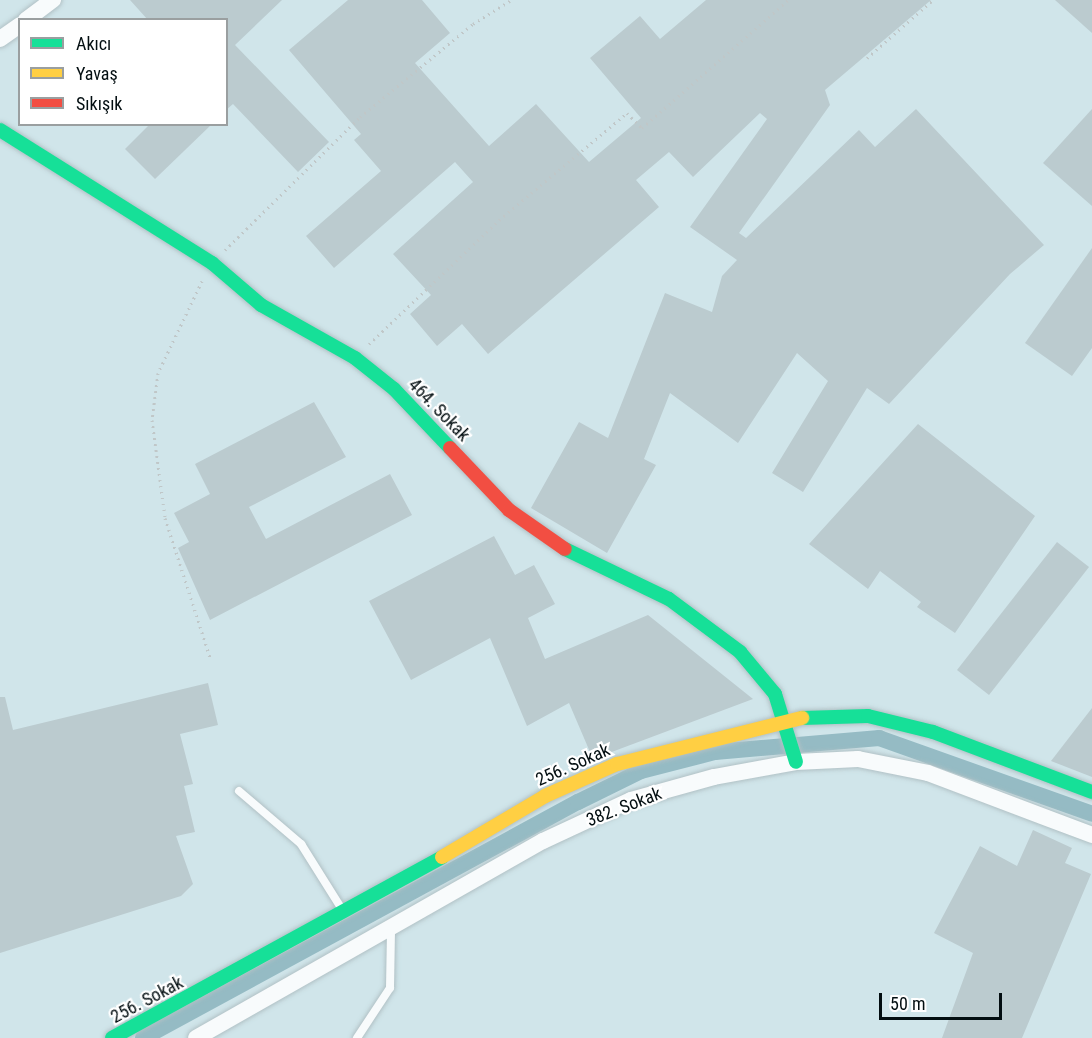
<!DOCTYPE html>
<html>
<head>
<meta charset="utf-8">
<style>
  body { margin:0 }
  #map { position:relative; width:1092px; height:1038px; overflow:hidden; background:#d0e5ea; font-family:"Roboto Condensed",sans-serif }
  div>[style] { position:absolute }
  .canal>* { height:16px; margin:-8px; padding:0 8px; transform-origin:8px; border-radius:8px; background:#95bbc4 }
  .building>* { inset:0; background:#bbcbcf }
  .path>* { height:3px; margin-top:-1.5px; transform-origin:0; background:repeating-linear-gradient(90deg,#c0c7c8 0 1.5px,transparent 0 6px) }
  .roads { filter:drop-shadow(0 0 2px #b1c1c5) drop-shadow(0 0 2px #b1c1c5) }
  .lane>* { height:8px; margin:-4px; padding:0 4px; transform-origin:4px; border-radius:4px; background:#f8fbfc }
  .street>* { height:16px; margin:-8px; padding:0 8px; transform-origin:8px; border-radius:8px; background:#f8fbfc }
  .fast>* { height:14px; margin:-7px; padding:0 7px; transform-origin:7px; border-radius:7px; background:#16e098 }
  .slow>* { height:14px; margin:-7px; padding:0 7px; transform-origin:7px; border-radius:7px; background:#ffcf43 }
  .jam>* { height:14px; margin:-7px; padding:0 7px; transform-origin:7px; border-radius:7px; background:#f24e42 }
  span { translate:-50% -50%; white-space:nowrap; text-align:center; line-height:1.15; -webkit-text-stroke:4.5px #fff; paint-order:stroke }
  .street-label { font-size:18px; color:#030e11 }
  .legend { position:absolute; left:18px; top:18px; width:210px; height:108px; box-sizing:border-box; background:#fff; border:2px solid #9a9fa0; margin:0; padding:8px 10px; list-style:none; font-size:18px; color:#030e11 }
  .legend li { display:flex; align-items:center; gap:12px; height:30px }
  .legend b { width:30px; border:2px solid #9a9fa0 }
  .scale { position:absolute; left:879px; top:993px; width:123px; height:27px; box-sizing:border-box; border:3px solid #030e11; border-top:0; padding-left:8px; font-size:18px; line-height:21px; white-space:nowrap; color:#030e11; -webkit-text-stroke:4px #fff; paint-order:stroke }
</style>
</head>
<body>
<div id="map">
  <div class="canal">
    <div style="left:143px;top:1038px;width:495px;rotate:-28.5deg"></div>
    <div style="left:578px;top:802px;width:70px;rotate:-26.2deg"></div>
    <div style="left:641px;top:771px;width:76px;rotate:-14.4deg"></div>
    <div style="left:715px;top:752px;width:165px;rotate:-4.9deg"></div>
    <div style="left:879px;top:738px;width:226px;rotate:19.6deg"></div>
  </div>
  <div class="building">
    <div style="clip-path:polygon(130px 0,282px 0,235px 45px,329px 142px,298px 172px,233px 104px,226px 110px,226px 20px,148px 20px)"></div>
    <div style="clip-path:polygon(348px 0,422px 0,450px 33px,415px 63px,489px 146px,536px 104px,589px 162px,641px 118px,590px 58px,640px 16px,660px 39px,706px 0,931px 0,825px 90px,830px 105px,739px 233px,746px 238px,859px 130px,875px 147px,916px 109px,1044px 245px,1010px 274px,889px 404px,867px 388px,803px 492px,772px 473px,828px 381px,797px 353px,738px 443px,670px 393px,644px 459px,656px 465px,607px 553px,531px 508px,579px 422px,608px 438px,665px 293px,712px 312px,722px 276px,737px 260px,690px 227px,767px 119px,760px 113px,693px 177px,669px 152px,636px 180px,659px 207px,488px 354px,462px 324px,437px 346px,410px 314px,431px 295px,393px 254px,473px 182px,455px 162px,334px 268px,306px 236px,381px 171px,354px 140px,361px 134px,289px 50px)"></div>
    <div style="clip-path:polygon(1055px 0,1092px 0,1092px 33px)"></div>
    <div style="clip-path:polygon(1092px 109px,1092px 206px,1043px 163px)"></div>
    <div style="clip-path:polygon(150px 124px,212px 124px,155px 179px,125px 149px)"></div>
    <div style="clip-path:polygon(1092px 248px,1092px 348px,1072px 376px,1025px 343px)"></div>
    <div style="clip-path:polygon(314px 402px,346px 457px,249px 507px,266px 539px,390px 474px,412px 515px,210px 620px,178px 548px,189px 542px,174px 513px,210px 494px,195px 464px)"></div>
    <div style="clip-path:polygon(918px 424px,1035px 516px,955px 633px,917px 607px,921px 602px,880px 571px,868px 589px,809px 544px)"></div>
    <div style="clip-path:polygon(494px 536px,515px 575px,534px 565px,555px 604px,528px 618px,545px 659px,648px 615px,753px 699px,593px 759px,569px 703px,527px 726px,490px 638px,411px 680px,369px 601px)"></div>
    <div style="clip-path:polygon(1057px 542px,1089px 567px,989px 695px,957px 670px)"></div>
    <div style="clip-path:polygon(208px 683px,218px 725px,180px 734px,193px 784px,184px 786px,195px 832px,176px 836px,193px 884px,181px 896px,0 953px,0 697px,5px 697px,13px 730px)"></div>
    <div style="clip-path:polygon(1092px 708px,1092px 777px,1051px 761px)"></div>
    <div style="clip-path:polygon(1033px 830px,1072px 848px,1065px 863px,1091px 874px,1022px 1038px,942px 1038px,973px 953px,934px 933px,980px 846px,1017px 866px)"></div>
  </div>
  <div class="path">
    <div style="left:867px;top:58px;width:88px;rotate:-41.3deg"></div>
    <div style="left:225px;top:250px;width:190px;rotate:-44.6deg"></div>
    <div style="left:360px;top:117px;width:146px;rotate:-39.5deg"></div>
    <div style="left:473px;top:24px;width:45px;rotate:-32.3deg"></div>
    <div style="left:202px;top:281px;width:102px;rotate:115.6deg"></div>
    <div style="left:158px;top:373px;width:47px;rotate:97.3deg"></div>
    <div style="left:152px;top:420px;width:99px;rotate:82.4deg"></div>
    <div style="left:165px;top:518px;width:149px;rotate:72.1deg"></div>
    <div style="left:369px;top:344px;width:180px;rotate:-43.6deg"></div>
    <div style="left:499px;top:220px;width:167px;rotate:-39.9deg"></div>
    <div style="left:627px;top:113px;width:21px;rotate:45deg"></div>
    <div style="left:642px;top:128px;width:194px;rotate:-41.2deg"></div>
  </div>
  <div class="roads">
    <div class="lane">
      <div style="left:239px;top:791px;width:82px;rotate:40.5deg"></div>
      <div style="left:301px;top:844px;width:79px;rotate:57.9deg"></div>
      <div style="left:357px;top:1038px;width:60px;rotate:-56.6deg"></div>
      <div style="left:390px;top:988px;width:59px;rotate:-89deg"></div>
    </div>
    <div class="street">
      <div style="left:26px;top:20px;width:34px;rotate:-37deg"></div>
      <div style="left:0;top:39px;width:24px;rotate:-35deg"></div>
      <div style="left:196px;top:1038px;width:399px;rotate:-29.6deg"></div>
      <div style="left:543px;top:841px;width:97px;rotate:-25deg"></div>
      <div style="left:631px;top:800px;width:86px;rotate:-15.5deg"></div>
      <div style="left:714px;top:777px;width:83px;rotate:-10.4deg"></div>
      <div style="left:796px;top:762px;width:62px;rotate:-2.8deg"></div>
      <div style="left:858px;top:759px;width:71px;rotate:11.3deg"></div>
      <div style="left:928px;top:773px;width:175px;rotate:20.7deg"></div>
    </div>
    <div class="fast">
      <div style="left:0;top:130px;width:250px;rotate:32.1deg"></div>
      <div style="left:212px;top:263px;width:65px;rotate:40.6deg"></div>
      <div style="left:261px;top:305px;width:108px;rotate:29.4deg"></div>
      <div style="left:355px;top:358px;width:50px;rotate:38.5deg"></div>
      <div style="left:394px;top:389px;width:81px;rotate:46.5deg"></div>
      <div style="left:565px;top:549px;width:115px;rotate:25.7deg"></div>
      <div style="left:669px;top:599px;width:89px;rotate:36.7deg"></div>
      <div style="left:740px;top:652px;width:55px;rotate:50.2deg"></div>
      <div style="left:775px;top:694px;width:71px;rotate:72.8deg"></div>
      <div style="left:802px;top:718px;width:66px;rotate:-1.7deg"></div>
      <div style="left:868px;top:716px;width:67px;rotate:13.8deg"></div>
      <div style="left:933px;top:732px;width:170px;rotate:20.7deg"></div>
      <div style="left:112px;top:1038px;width:376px;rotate:-28.7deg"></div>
    </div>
    <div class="slow">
      <div style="left:442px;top:857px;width:120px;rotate:-30.6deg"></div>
      <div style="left:545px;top:796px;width:79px;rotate:-24deg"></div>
      <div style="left:617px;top:764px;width:191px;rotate:-14deg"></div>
    </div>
    <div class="jam">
      <div style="left:450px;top:448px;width:86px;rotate:46.4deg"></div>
      <div style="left:509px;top:510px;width:68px;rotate:34.9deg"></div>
    </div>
  </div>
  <div class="street-label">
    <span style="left:439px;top:410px;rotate:46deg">464. Sokak</span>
    <span style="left:573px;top:765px;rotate:-24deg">256. Sokak</span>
    <span style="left:624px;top:807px;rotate:-21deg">382. Sokak</span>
    <span style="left:147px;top:1000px;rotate:-28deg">256. Sokak</span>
  </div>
  <ul class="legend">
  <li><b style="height:8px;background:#16e098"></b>Akıcı</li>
  <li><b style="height:8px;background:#ffcf43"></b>Yavaş</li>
  <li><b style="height:8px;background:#f24e42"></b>Sıkışık</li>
  </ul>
  <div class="scale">50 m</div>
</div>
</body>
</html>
